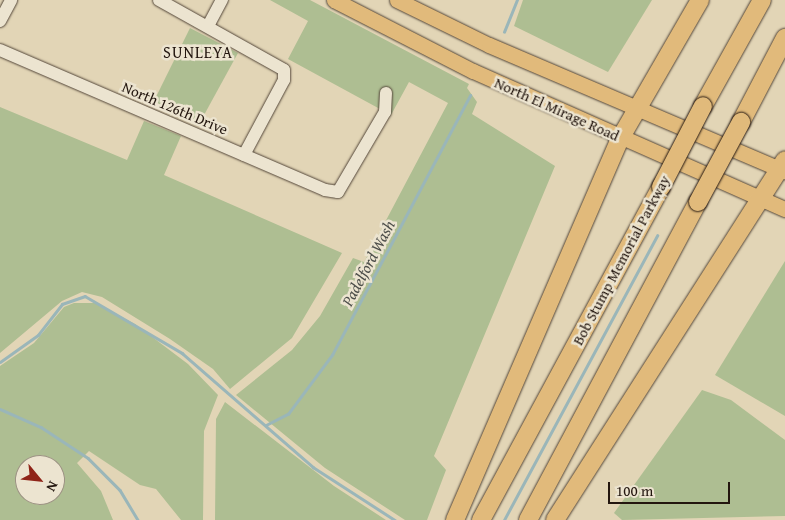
<!DOCTYPE html>
<html>
<head>
<meta charset="utf-8">
<style>
  body { margin:0 }
  #map { position:relative; width:785px; height:520px; overflow:hidden; background:#e2d5b6; font-family:"Gentium Book Plus",serif }
  div>[style] { position:absolute }
  .green>* { inset:0; background:#aebe92 }
  .stream>* { height:2.5px; margin:-1.25px; padding:0 1.25px; transform-origin:1.25px; border-radius:1.25px; background:#9ab6b9 }
  .roads { filter:drop-shadow(0 0 1px #534639) drop-shadow(0 0 1px #534639) }
  .minor>* { height:12px; margin:-6px; padding:0 6px; transform-origin:6px; border-radius:6px; background:#ece4d0 }
  .major>* { height:15px; margin:-7.5px; padding:0 7.5px; transform-origin:7.5px; border-radius:7.5px; background:#e1ba7b }
  .highway>* { height:18px; margin:-9px; padding:0 9px; transform-origin:9px; border-radius:9px; background:#e1ba7b }
  .bridges { filter:drop-shadow(0 0 1px #23160f) drop-shadow(0 0 1px #23160f) }
  .highway-bridge>* { height:18px; margin:-9px; padding:0 9px; transform-origin:9px; border-radius:9px; background:#e1ba7b }
  span { translate:-50% -50%; white-space:nowrap; text-align:center; line-height:1.15; -webkit-text-stroke:5px #ece4d0; paint-order:stroke }
  .street-label { font-size:15px; color:#23160f }
  .neighbourhood-label { font-size:16px; color:#23160f; letter-spacing:1px }
  .water-label { font-size:16px; color:#4d4e4a; font-style:italic }
  .north { position:absolute; left:15px; top:455px; width:50px; height:50px; box-sizing:border-box; background:#ece4d0; border:1px solid #9c9283; border-radius:50%; rotate:118deg; font-size:14px; font-weight:700; line-height:20px; text-align:center; color:#23160f }
  .north::after { content:''; display:block; margin:auto; width:18px; height:22px; background:#8f2418; clip-path:polygon(50% 0,100% 100%,50% 72%,0 100%) }
  .scale { position:absolute; left:608px; top:482px; width:122px; height:22px; box-sizing:border-box; border:2px solid #23160f; border-top:0; padding-left:6px; font-size:15px; line-height:18px; white-space:nowrap; color:#23160f; -webkit-text-stroke:4px #ece4d0; paint-order:stroke }
</style>
</head>
<body>
<div id="map">
  <div class="green">
    <div style="clip-path:polygon(270px 0,310px 0,469px 84px,467px 88px,477px 102px,472px 114px,555px 166px,434px 456px,446px 470px,427px 520px,405px 520px,325px 468px,236px 395px,292px 350px,320px 316px,353px 258px,364px 262px,448px 103px,409px 82px,391px 115px,288px 59px,308px 21px)"></div>
    <div style="clip-path:polygon(523px 0,652px 0,608px 72px,514px 26px)"></div>
    <div style="clip-path:polygon(190px 28px,238px 53px,198px 126px,154px 101px)"></div>
    <div style="clip-path:polygon(0 107px,127px 160px,144px 121px,181px 136px,164px 175px,342px 253px,292px 338px,230px 389px,213px 369px,170px 339px,102px 297px,82px 292px,62px 301px,0 353px)"></div>
    <div style="clip-path:polygon(785px 261px,785px 416px,715px 375px)"></div>
    <div style="clip-path:polygon(evenodd,74px 303px,95px 303px,135px 324px,188px 364px,218px 395px,204px 431px,203px 520px,181px 520px,156px 489px,140px 485px,89px 451px,77px 463px,101px 491px,113px 520px,0 520px,0 366px,34px 343px,64px 307px,74px 303px,25px 465px,55px 465px,55px 495px,25px 495px,25px 465px)"></div>
    <div style="clip-path:polygon(702px 390px,731px 400px,785px 440px,785px 516px,622px 520px,614px 513px)"></div>
    <div style="clip-path:polygon(225px 402px,334px 486px,386px 520px,215px 520px,216px 419px)"></div>
  </div>
  <div class="stream">
    <div style="left:504px;top:32px;width:35px;rotate:-68deg"></div>
    <div style="left:0;top:362px;width:47px;rotate:-35.4deg"></div>
    <div style="left:38px;top:335px;width:39px;rotate:-52deg"></div>
    <div style="left:62px;top:304px;width:24px;rotate:-19deg"></div>
    <div style="left:85px;top:296px;width:113px;rotate:30.4deg"></div>
    <div style="left:182px;top:353px;width:174px;rotate:41deg"></div>
    <div style="left:313px;top:467px;width:98px;rotate:32.9deg"></div>
    <div style="left:0;top:409px;width:45px;rotate:23.7deg"></div>
    <div style="left:41px;top:427px;width:56px;rotate:33.4deg"></div>
    <div style="left:88px;top:458px;width:45px;rotate:45deg"></div>
    <div style="left:120px;top:490px;width:35px;rotate:59deg"></div>
    <div style="left:266px;top:425px;width:25px;rotate:-27deg"></div>
    <div style="left:288px;top:414px;width:74px;rotate:-53.3deg"></div>
    <div style="left:332px;top:355px;width:294px;rotate:-62deg"></div>
    <div style="left:504px;top:520px;width:323px;rotate:-61.7deg"></div>
  </div>
  <div class="roads">
    <div class="minor">
      <div style="left:159px;top:0;width:143px;rotate:29.2deg"></div>
      <div style="left:284px;top:70px;width:10px;rotate:90deg"></div>
      <div style="left:284px;top:80px;width:85px;rotate:118.1deg"></div>
      <div style="left:0;top:21px;width:24px;rotate:-62deg"></div>
      <div style="left:208px;top:26px;width:30px;rotate:-62deg"></div>
      <div style="left:0;top:50px;width:354px;rotate:23.3deg"></div>
      <div style="left:325px;top:190px;width:13px;rotate:9deg"></div>
      <div style="left:338px;top:192px;width:93px;rotate:-59.6deg"></div>
      <div style="left:385px;top:112px;width:19px;rotate:-87deg"></div>
    </div>
    <div class="major">
      <div style="left:334px;top:0;width:156px;rotate:27.1deg"></div>
      <div style="left:473px;top:71px;width:341px;rotate:23.9deg"></div>
      <div style="left:397px;top:0;width:102px;rotate:26.1deg"></div>
      <div style="left:489px;top:45px;width:322px;rotate:23.1deg"></div>
    </div>
    <div class="highway">
      <div style="left:703px;top:106px;width:121px;rotate:-60.9deg"></div>
      <div style="left:741px;top:122px;width:95px;rotate:-62.4deg"></div>
      <div style="left:455px;top:520px;width:417px;rotate:-66.6deg"></div>
      <div style="left:621px;top:137px;width:158px;rotate:-60deg"></div>
      <div style="left:481px;top:520px;width:379px;rotate:-61.6deg"></div>
      <div style="left:528px;top:520px;width:361px;rotate:-61.9deg"></div>
      <div style="left:555px;top:520px;width:427px;rotate:-57.4deg"></div>
    </div>
  </div>
  <div class="bridges">
    <div class="highway-bridge">
      <div style="left:661px;top:187px;width:91px;rotate:-62.6deg"></div>
      <div style="left:698px;top:202px;width:91px;rotate:-61.7deg"></div>
    </div>
  </div>
  <div class="street-label">
    <span style="left:175px;top:108px;rotate:23deg">North 126th Drive</span>
    <span style="left:557px;top:109px;rotate:24deg">North El Mirage Road</span>
    <span style="left:621px;top:260px;rotate:-62deg">Bob Stump Memorial Parkway</span>
  </div>
  <div class="neighbourhood-label">
    <span style="left:198px;top:52px">SUNLEYA</span>
  </div>
  <div class="water-label">
    <span style="left:368px;top:263px;rotate:-62deg">Padelford Wash</span>
  </div>
  <div class="north">N</div>
  <div class="scale">100 m</div>
</div>
</body>
</html>
